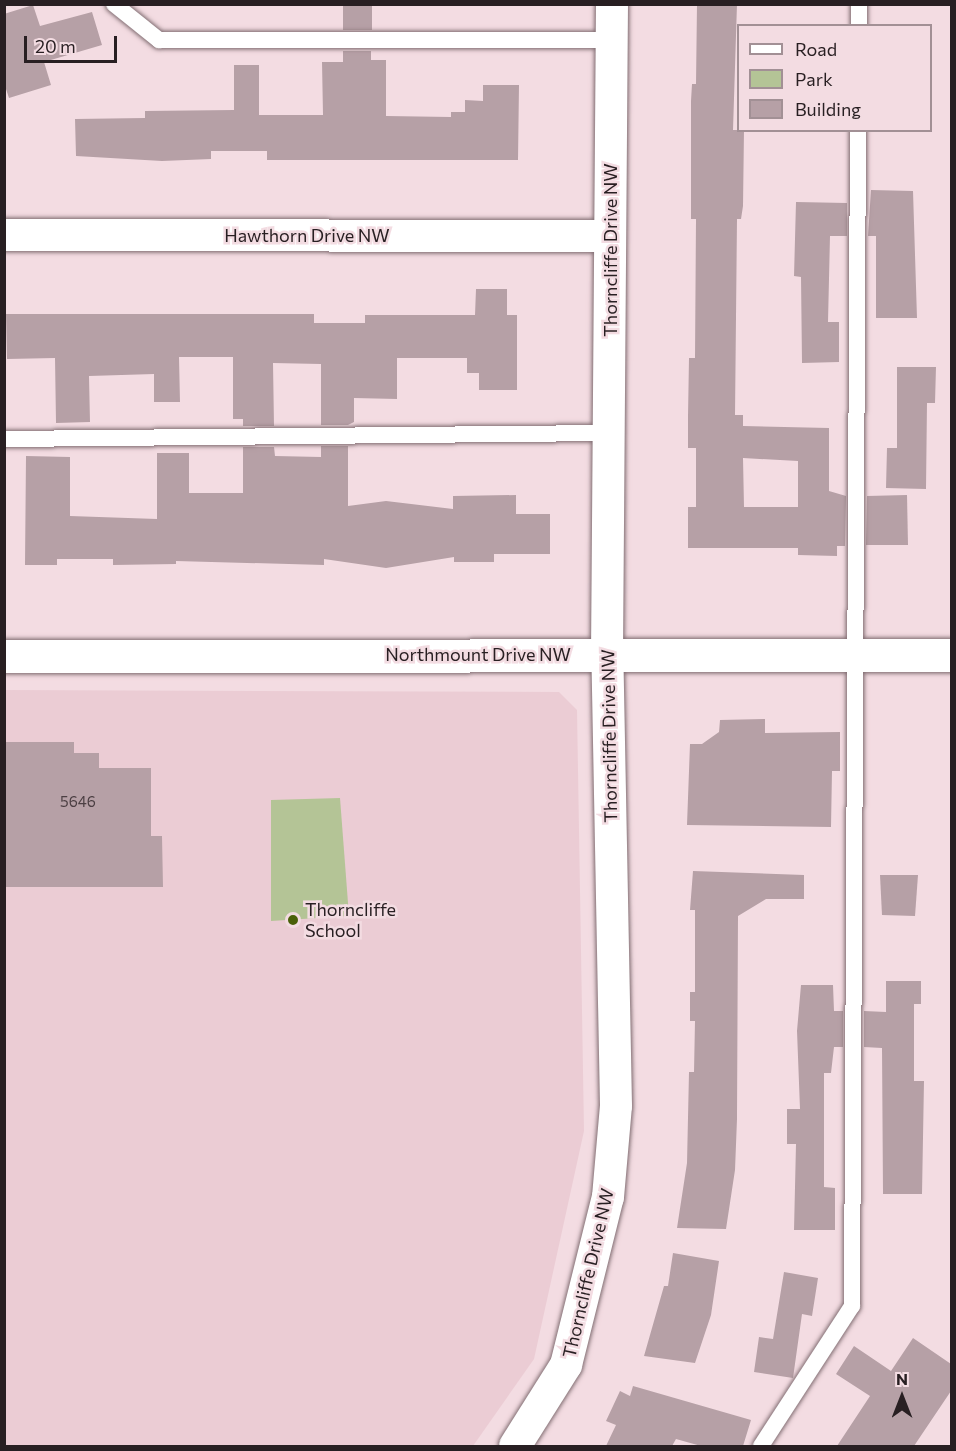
<!DOCTYPE html>
<html>
<head>
<meta charset="utf-8">
<style>
  body { margin:0 }
  #map { position:relative; width:956px; height:1451px; overflow:hidden; background:#f3dce2; font-family:Commissioner,sans-serif }
  div>[style] { position:absolute }
  .built>* { inset:0; background:#ebccd4 }
  .green>* { inset:0; background:#b4c496 }
  .building>* { inset:0; background:#b6a0a6 }
  .roads { filter:drop-shadow(0 0 2px #826e73) drop-shadow(0 0 2px #826e73) }
  .service>* { height:16px; margin:-8px; padding:0 8px; transform-origin:8px; border-radius:8px; background:#fff }
  .minor>* { height:32px; margin:-16px; padding:0 16px; transform-origin:16px; border-radius:16px; background:#fff }
  .tertiary>* { height:33px; margin:-16.5px; padding:0 16.5px; transform-origin:16.5px; border-radius:16.5px; background:#fff }
  .dots>* { width:16px; height:16px; translate:-50% -50%; box-sizing:border-box; border:3px solid #f3dce2; border-radius:50% }
  span { translate:-50% -50%; white-space:nowrap; text-align:center; line-height:1.15; -webkit-text-stroke:5px #f3dce2; paint-order:stroke }
  .number-label { font-size:15px; color:#4c3f43 }
  .number-label span { -webkit-text-stroke-width:0 }
  .street-label { font-size:18px; color:#281f22 }
  .poi-label { font-size:18px; color:#281f22 }
  .left { translate:0 -50%; text-align:left }
  .frame { position:absolute; inset:0; border:6px solid #281f22; pointer-events:none }
  .legend { position:absolute; left:737px; top:24px; width:195px; height:108px; box-sizing:border-box; background:#f3dce2; border:2px solid #a29095; margin:0; padding:8px 10px; list-style:none; font-size:18px; color:#281f22 }
  .legend li { display:flex; align-items:center; gap:12px; height:30px }
  .legend b { width:30px; border:2px solid #a29095 }
  .north { position:absolute; left:872px; top:1367px; width:60px; height:60px; -webkit-text-stroke:4px #f3dce2; paint-order:stroke; rotate:0deg; font-size:16px; font-weight:700; line-height:24px; text-align:center; color:#281f22 }
  .north::after { content:''; display:block; margin:auto; width:21px; height:27px; background:#281f22; clip-path:polygon(50% 0,100% 100%,50% 72%,0 100%) }
  .scale { position:absolute; left:24px; top:36px; width:93px; height:27px; box-sizing:border-box; border:3px solid #281f22; border-top:0; padding-left:8px; font-size:18px; line-height:21px; white-space:nowrap; color:#281f22; -webkit-text-stroke:4px #f3dce2; paint-order:stroke }
</style>
</head>
<body>
<div id="map">
  <div class="built">
    <div style="clip-path:polygon(5px 690px,559px 692px,577px 710px,584px 1131px,534px 1359px,473px 1446px,5px 1446px)"></div>
  </div>
  <div class="green">
    <div style="clip-path:polygon(340px 798px,349px 916px,271px 921px,271px 800px)"></div>
  </div>
  <div class="building">
    <div style="clip-path:polygon(343px 4px,372px 4px,372px 30px,343px 30px)"></div>
    <div style="clip-path:polygon(evenodd,697px 4px,737px 4px,733px 130px,744px 130px,743px 206px,741px 219px,737px 219px,735px 415px,743px 415px,743px 426px,829px 428px,829px 491px,846px 496px,845px 546px,837px 546px,837px 556px,798px 555px,798px 548px,688px 548px,688px 507px,696px 507px,696px 448px,688px 448px,688px 416px,689px 358px,695px 358px,696px 219px,691px 219px,691px 101px,692px 84px,696px 84px,697px 4px,743px 458px,798px 461px,798px 507px,744px 507px,743px 458px)"></div>
    <div style="clip-path:polygon(33px 5px,40px 26px,92px 12px,102px 45px,44px 62px,51px 85px,9px 98px,4px 83px,4px 14px)"></div>
    <div style="clip-path:polygon(343px 51px,371px 51px,371px 60px,386px 60px,386px 116px,451px 117px,451px 112px,465px 112px,465px 100px,483px 101px,483px 85px,519px 85px,518px 160px,267px 160px,267px 151px,211px 151px,211px 159px,162px 161px,76px 156px,75px 119px,145px 118px,145px 111px,234px 110px,234px 65px,259px 65px,259px 115px,323px 115px,322px 62px,343px 62px)"></div>
    <div style="clip-path:polygon(871px 190px,913px 191px,917px 318px,876px 318px,876px 236px,868px 236px)"></div>
    <div style="clip-path:polygon(796px 202px,847px 203px,847px 236px,830px 236px,828px 322px,839px 322px,839px 362px,802px 363px,801px 277px,794px 276px)"></div>
    <div style="clip-path:polygon(476px 289px,507px 289px,507px 315px,517px 315px,517px 390px,479px 390px,479px 373px,467px 373px,467px 358px,397px 358px,397px 399px,354px 398px,354px 422px,348px 425px,321px 425px,321px 364px,273px 363px,274px 426px,243px 426px,243px 419px,233px 419px,233px 357px,179px 357px,180px 402px,154px 402px,154px 374px,89px 376px,90px 422px,56px 423px,55px 358px,7px 359px,6px 314px,314px 314px,314px 323px,365px 323px,365px 315px,475px 315px)"></div>
    <div style="clip-path:polygon(897px 367px,936px 367px,935px 403px,927px 403px,926px 489px,886px 488px,887px 448px,897px 448px)"></div>
    <div style="clip-path:polygon(321px 446px,348px 446px,348px 506px,386px 501px,453px 509px,453px 496px,516px 495px,516px 514px,550px 514px,550px 554px,494px 554px,494px 562px,454px 562px,454px 557px,386px 568px,324px 559px,324px 565px,176px 561px,176px 564px,113px 565px,113px 559px,57px 559px,57px 565px,25px 565px,26px 456px,70px 457px,70px 516px,157px 519px,157px 453px,189px 453px,189px 493px,243px 493px,243px 447px,274px 447px,275px 456px,321px 457px)"></div>
    <div style="clip-path:polygon(907px 495px,908px 545px,866px 545px,867px 496px)"></div>
    <div style="clip-path:polygon(765px 719px,765px 733px,840px 732px,840px 771px,832px 771px,831px 827px,687px 825px,690px 744px,702px 744px,719px 732px,720px 720px)"></div>
    <div style="clip-path:polygon(4px 742px,74px 742px,74px 753px,99px 753px,99px 768px,151px 768px,151px 836px,162px 836px,163px 887px,4px 887px)"></div>
    <div style="clip-path:polygon(693px 871px,804px 875px,804px 899px,766px 899px,738px 916px,737px 1119px,735px 1170px,726px 1229px,677px 1228px,687px 1163px,689px 1072px,694px 1072px,695px 1021px,690px 1021px,690px 992px,695px 992px,695px 910px,690px 910px)"></div>
    <div style="clip-path:polygon(880px 875px,918px 875px,915px 916px,882px 915px)"></div>
    <div style="clip-path:polygon(886px 981px,921px 981px,921px 1004px,914px 1004px,914px 1081px,924px 1081px,922px 1194px,883px 1194px,882px 1048px,864px 1047px,864px 1011px,886px 1012px)"></div>
    <div style="clip-path:polygon(801px 985px,833px 985px,834px 1011px,843px 1011px,843px 1047px,834px 1047px,831px 1073px,824px 1073px,824px 1187px,835px 1188px,835px 1230px,794px 1230px,796px 1144px,787px 1144px,787px 1109px,800px 1109px,797px 1031px)"></div>
    <div style="clip-path:polygon(673px 1253px,719px 1261px,711px 1315px,695px 1363px,644px 1356px,664px 1286px,668px 1286px)"></div>
    <div style="clip-path:polygon(784px 1272px,818px 1278px,812px 1316px,802px 1314px,793px 1378px,754px 1372px,759px 1337px,773px 1339px)"></div>
    <div style="clip-path:polygon(913px 1338px,951px 1364px,951px 1391px,914px 1446px,837px 1446px,870px 1396px,836px 1374px,854px 1346px,891px 1371px)"></div>
    <div style="clip-path:polygon(633px 1386px,751px 1420px,743px 1446px,701px 1446px,676px 1439px,672px 1446px,606px 1446px,616px 1425px,606px 1421px,620px 1391px,630px 1396px)"></div>
  </div>
  <div class="roads">
    <div class="service">
      <div style="left:114px;top:4px;width:58px;rotate:38.7deg"></div>
      <div style="left:159px;top:40px;width:453px"></div>
      <div style="left:859px;top:26px;width:22px;rotate:-90deg"></div>
      <div style="left:4px;top:439px;width:605px;rotate:-0.57deg"></div>
      <div style="left:761px;top:1446px;width:167px;rotate:-57deg"></div>
      <div style="left:852px;top:1306px;width:1176px;rotate:-89.71deg"></div>
    </div>
    <div class="minor">
      <div style="left:4px;top:235px;width:606px;rotate:0.09deg"></div>
      <div style="left:515px;top:1446px;width:96px;rotate:-57.8deg"></div>
      <div style="left:566px;top:1365px;width:173px;rotate:-76deg"></div>
      <div style="left:608px;top:1197px;width:91px;rotate:-85deg"></div>
      <div style="left:616px;top:1106px;width:452px;rotate:-91.1deg"></div>
      <div style="left:607px;top:654px;width:650px;rotate:-89.56deg"></div>
    </div>
    <div class="tertiary">
      <div style="left:4px;top:656px;width:948px;rotate:-0.06deg"></div>
    </div>
  </div>
  <div class="dots">
    <div style="left:293px;top:920px;background:#4a6009"></div>
  </div>
  <div class="number-label">
    <span style="left:78px;top:802px">5646</span>
  </div>
  <div class="street-label">
    <span style="left:307px;top:235px">Hawthorn Drive NW</span>
    <span style="left:610px;top:250px;rotate:-90deg">Thorncliffe Drive NW</span>
    <span style="left:478px;top:654px">Northmount Drive NW</span>
    <span style="left:609px;top:736px;rotate:-91deg">Thorncliffe Drive NW</span>
    <span style="left:588px;top:1273px;rotate:-77deg">Thorncliffe Drive NW</span>
  </div>
  <div class="poi-label">
    <span class="left" style="left:305px;top:920px">Thorncliffe<br>School</span>
  </div>
  <div class="frame"></div>
  <ul class="legend">
  <li><b style="height:8px;background:#fff"></b>Road</li>
  <li><b style="height:16px;background:#b4c496"></b>Park</li>
  <li><b style="height:16px;background:#b6a0a6"></b>Building</li>
  </ul>
  <div class="north">N</div>
  <div class="scale">20 m</div>
</div>
</body>
</html>
